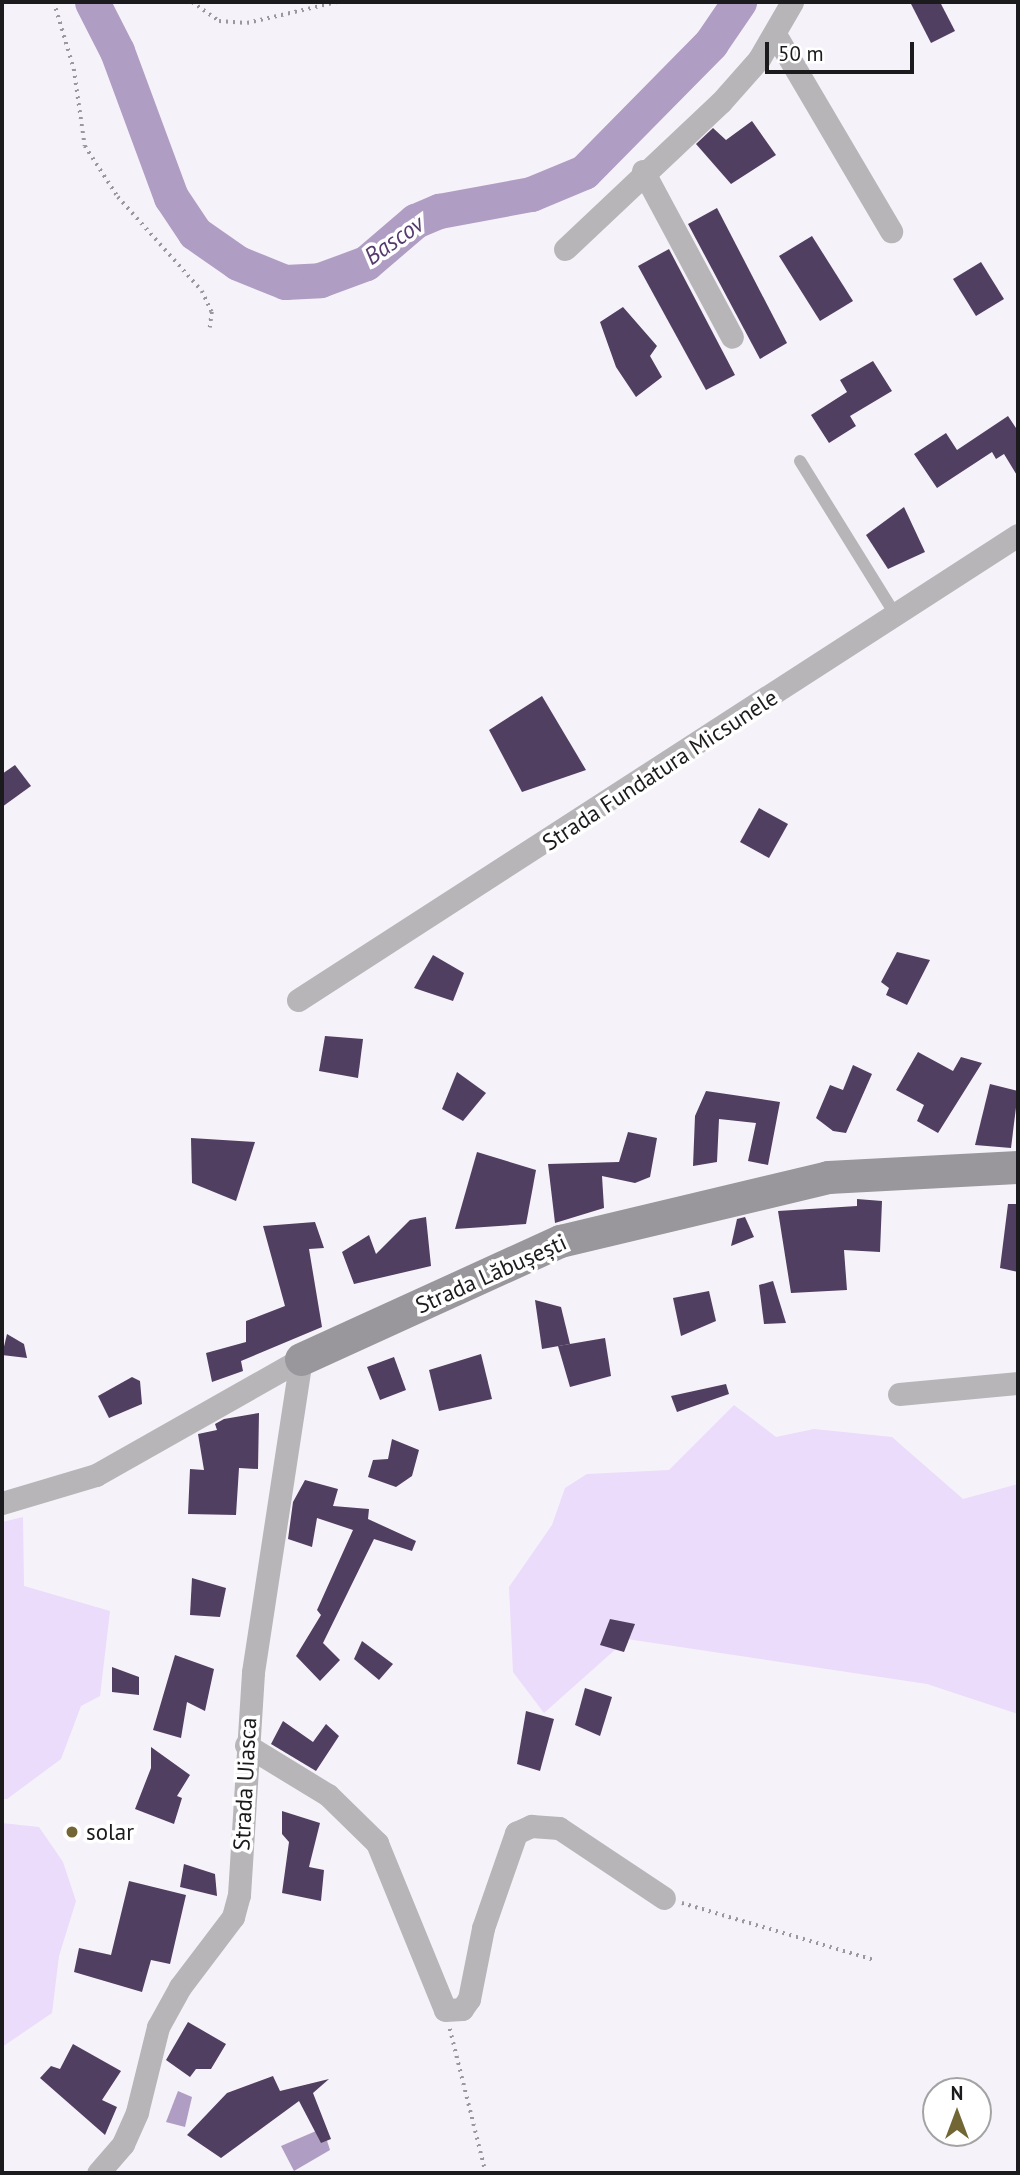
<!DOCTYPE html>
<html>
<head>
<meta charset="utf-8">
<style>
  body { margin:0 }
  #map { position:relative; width:1020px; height:2175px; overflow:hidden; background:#f6f2f9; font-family:"PT Sans",sans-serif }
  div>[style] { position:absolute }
  .green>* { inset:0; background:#eadcfa }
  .water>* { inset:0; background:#b09dc3 }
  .river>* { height:35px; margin:-17.5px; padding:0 17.5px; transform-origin:17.5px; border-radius:17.5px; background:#b09dc3 }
  .building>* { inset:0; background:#503f61 }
  .path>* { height:3.5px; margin-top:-1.75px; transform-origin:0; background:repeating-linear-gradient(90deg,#9b989d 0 2px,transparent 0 7px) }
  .lane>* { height:12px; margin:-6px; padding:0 6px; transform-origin:6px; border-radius:6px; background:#b7b5b8 }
  .street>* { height:23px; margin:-11.5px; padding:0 11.5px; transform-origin:11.5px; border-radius:11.5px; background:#b7b5b8 }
  .secondary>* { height:33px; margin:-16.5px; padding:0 16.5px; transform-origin:16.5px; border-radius:16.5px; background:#99979b }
  .dots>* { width:19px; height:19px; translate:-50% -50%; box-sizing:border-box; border:4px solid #fff; border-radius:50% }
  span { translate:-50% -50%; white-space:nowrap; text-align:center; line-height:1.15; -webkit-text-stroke:7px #fff; paint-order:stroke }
  .street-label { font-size:23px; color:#1b1a1c }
  .poi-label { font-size:23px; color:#1b1a1c }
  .left { translate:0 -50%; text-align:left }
  .water-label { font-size:24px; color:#553a6e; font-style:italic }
  .frame { position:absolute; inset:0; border:4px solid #1b1a1c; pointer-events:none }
  .north { position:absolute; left:922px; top:2077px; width:70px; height:70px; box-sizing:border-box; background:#fff; border:2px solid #a4a3a4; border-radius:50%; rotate:0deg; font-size:19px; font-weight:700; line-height:28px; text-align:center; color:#1b1a1c }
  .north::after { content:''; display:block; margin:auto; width:24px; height:32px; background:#726734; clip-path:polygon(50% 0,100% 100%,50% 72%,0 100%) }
  .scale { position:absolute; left:765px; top:42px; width:149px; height:32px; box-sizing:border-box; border:4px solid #1b1a1c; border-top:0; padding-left:9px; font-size:21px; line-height:24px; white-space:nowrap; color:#1b1a1c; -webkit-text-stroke:5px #fff; paint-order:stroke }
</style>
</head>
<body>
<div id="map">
  <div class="green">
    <div style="clip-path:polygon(734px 1405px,776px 1437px,814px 1429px,892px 1437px,963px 1499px,1018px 1484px,1018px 1714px,927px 1684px,627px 1639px,544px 1713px,513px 1672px,509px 1587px,552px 1525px,565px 1488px,587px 1474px,669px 1470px)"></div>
    <div style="clip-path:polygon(23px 1517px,24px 1586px,110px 1611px,100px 1696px,81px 1706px,61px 1759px,7px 1799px,2px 1799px,2px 1522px)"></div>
    <div style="clip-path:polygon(2px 1823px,39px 1827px,63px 1862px,76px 1901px,59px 1956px,52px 2013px,2px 2047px)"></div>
  </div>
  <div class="water">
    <div style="clip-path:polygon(178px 2091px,192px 2097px,185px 2127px,166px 2122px)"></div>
    <div style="clip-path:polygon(323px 2128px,330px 2150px,294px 2171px,281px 2146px)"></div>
  </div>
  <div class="river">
    <div style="left:92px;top:2px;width:55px;rotate:63deg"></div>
    <div style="left:117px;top:51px;width:156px;rotate:69.7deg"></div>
    <div style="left:171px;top:197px;width:43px;rotate:56.3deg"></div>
    <div style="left:195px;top:233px;width:52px;rotate:34.9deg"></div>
    <div style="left:238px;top:263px;width:51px;rotate:22deg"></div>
    <div style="left:285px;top:282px;width:35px;rotate:-3deg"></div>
    <div style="left:320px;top:280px;width:49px;rotate:-20.3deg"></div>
    <div style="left:366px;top:263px;width:65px;rotate:-40.6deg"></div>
    <div style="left:415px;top:221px;width:26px;rotate:-23deg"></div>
    <div style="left:439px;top:211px;width:94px;rotate:-10.5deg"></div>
    <div style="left:531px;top:194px;width:57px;rotate:-22.5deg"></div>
    <div style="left:584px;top:172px;width:181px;rotate:-45.4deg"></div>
    <div style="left:711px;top:43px;width:50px;rotate:-55.7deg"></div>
  </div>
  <div class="building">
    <div style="clip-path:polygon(910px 2px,940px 2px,955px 31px,931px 43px)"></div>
    <div style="clip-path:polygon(752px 121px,776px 155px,731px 184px,696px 144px,713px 128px,726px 140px)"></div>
    <div style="clip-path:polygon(717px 208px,787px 343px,760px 359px,688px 224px)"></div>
    <div style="clip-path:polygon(812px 236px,853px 301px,820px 321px,779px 256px)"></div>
    <div style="clip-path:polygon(669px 249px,735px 375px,706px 390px,638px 266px)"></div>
    <div style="clip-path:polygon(981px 262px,1004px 299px,976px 316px,953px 279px)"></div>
    <div style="clip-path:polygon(623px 307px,657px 346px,650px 356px,662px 377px,636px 397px,616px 367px,600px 322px)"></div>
    <div style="clip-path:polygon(873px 361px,892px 391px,850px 416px,856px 426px,829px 443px,811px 415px,847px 392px,840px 380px)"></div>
    <div style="clip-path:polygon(1008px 416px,1018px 431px,1018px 477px,1004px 454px,996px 459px,992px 452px,937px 488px,914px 454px,946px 433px,957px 450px)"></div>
    <div style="clip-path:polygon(904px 507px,925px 552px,888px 569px,866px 535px)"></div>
    <div style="clip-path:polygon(542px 696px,586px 770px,522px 792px,489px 730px)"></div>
    <div style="clip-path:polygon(15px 765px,31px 786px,2px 807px,2px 774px)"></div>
    <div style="clip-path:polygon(759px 808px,788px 824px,769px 858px,740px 842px)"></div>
    <div style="clip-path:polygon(897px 952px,930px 960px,907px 1005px,886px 995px,889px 988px,881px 982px)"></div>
    <div style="clip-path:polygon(433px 955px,464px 973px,453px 1001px,414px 988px)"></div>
    <div style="clip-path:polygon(325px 1036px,363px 1039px,358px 1078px,319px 1071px)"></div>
    <div style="clip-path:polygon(918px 1052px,953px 1071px,961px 1057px,982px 1063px,938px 1133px,917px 1121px,924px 1105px,896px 1090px)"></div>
    <div style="clip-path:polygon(853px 1065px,872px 1074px,846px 1133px,833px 1131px,816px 1118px,830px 1085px,843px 1090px)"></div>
    <div style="clip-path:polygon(457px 1072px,486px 1093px,463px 1121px,442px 1109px)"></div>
    <div style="clip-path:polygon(990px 1084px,1018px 1091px,1011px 1148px,975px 1145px)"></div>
    <div style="clip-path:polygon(706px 1091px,780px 1102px,768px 1165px,748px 1161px,756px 1123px,719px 1119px,717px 1162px,693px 1166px,695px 1116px)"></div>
    <div style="clip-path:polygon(628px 1132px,657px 1138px,650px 1177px,635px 1183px,602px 1176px,604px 1208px,555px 1223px,548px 1164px,619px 1162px)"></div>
    <div style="clip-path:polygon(191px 1138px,255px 1142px,236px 1201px,192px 1183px)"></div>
    <div style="clip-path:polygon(477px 1152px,536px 1170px,526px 1224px,455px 1229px)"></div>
    <div style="clip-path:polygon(857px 1199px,882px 1201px,880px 1252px,844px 1250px,847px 1290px,791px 1293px,778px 1211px,857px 1206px)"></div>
    <div style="clip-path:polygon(1008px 1204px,1018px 1204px,1018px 1272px,1000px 1268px)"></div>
    <div style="clip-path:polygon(426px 1217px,431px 1266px,354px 1284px,342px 1252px,369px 1235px,376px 1254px,410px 1220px)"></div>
    <div style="clip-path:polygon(745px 1217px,754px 1237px,731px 1246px,737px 1219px)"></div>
    <div style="clip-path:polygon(315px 1222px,324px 1248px,309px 1249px,322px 1327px,241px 1361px,243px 1371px,212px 1382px,206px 1353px,246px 1342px,246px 1321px,285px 1306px,263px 1226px)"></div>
    <div style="clip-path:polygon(773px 1281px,786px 1323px,764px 1324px,759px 1285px)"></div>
    <div style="clip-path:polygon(709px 1291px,716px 1321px,681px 1336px,673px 1298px)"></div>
    <div style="clip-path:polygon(535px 1300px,561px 1307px,570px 1344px,542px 1349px)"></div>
    <div style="clip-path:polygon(7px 1334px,24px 1344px,27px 1358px,2px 1355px)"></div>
    <div style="clip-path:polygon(605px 1338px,611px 1376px,570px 1387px,558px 1346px)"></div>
    <div style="clip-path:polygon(481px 1354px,492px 1399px,439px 1411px,429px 1370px)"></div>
    <div style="clip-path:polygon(394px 1357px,406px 1390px,380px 1400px,367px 1367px)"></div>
    <div style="clip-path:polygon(132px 1377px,140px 1381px,142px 1404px,109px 1418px,98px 1396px)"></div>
    <div style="clip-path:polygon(726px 1384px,729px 1394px,677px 1412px,671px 1396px)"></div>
    <div style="clip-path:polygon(259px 1413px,258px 1469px,239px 1468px,236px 1515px,188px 1514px,190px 1469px,204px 1470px,198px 1434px,217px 1430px,215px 1424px,224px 1419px)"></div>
    <div style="clip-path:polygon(392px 1439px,419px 1450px,412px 1476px,396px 1487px,368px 1477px,373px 1460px,388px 1459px)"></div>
    <div style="clip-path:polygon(305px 1480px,338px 1489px,333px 1506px,369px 1509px,368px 1519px,416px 1541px,412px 1551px,374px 1539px,323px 1643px,340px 1660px,320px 1681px,296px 1656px,321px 1615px,317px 1610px,353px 1530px,317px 1518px,312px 1547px,288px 1539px,293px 1502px)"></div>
    <div style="clip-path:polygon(192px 1578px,226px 1588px,220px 1617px,190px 1615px)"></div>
    <div style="clip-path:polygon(610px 1619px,635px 1624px,624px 1652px,600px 1645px)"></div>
    <div style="clip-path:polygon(362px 1641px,393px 1664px,379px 1680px,354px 1659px)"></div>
    <div style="clip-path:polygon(175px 1655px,214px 1669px,205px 1711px,187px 1702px,181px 1738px,153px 1730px)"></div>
    <div style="clip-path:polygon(112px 1667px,139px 1677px,139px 1695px,112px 1692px)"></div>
    <div style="clip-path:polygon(585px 1688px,612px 1697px,600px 1736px,575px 1725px)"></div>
    <div style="clip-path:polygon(526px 1711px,554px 1719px,540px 1771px,517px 1764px)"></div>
    <div style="clip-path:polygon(283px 1721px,313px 1742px,326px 1724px,339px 1736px,316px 1771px,271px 1744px)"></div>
    <div style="clip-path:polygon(151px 1747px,190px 1775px,177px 1796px,182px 1798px,174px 1824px,135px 1809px,151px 1768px)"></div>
    <div style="clip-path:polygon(282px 1811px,320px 1823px,309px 1867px,324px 1870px,321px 1901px,282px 1893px,289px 1842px,282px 1834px)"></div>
    <div style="clip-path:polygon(184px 1864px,215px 1874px,217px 1896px,180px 1887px)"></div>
    <div style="clip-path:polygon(129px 1881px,186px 1895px,170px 1964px,151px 1960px,142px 1992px,74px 1972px,79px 1948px,111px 1955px)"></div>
    <div style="clip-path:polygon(188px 2022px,226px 2044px,211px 2069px,196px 2069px,190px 2077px,166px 2060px)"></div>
    <div style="clip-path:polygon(73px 2044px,121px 2071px,102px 2100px,117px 2107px,105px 2135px,40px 2078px,51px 2066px,60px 2069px)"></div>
    <div style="clip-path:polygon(273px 2076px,280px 2091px,329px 2079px,313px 2093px,331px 2139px,321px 2143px,299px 2101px,221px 2158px,187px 2135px,227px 2093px)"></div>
  </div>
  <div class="path">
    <div style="left:54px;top:2px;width:70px;rotate:73.4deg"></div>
    <div style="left:74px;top:69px;width:78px;rotate:81.9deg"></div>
    <div style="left:85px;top:146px;width:61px;rotate:57.1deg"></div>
    <div style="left:118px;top:197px;width:126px;rotate:48.2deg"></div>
    <div style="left:202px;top:291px;width:23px;rotate:65deg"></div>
    <div style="left:212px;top:312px;width:16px;rotate:97deg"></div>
    <div style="left:192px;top:2px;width:33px;rotate:35deg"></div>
    <div style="left:219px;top:21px;width:28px;rotate:4deg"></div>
    <div style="left:247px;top:23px;width:92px;rotate:-13.1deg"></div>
    <div style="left:682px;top:1903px;width:200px;rotate:16.5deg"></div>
    <div style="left:450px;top:2029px;width:148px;rotate:76deg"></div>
  </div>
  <div class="lane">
    <div style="left:800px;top:461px;width:182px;rotate:58.2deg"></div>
  </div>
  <div class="street">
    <div style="left:775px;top:34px;width:229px;rotate:59.5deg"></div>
    <div style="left:643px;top:171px;width:188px;rotate:61.8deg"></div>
    <div style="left:565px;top:249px;width:214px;rotate:-43.3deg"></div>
    <div style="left:721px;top:102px;width:57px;rotate:-48.5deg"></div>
    <div style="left:759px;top:59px;width:66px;rotate:-59.9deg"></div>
    <div style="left:298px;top:1000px;width:857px;rotate:-32.86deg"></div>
    <div style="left:899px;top:1394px;width:120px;rotate:-5.3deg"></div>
    <div style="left:2px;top:1503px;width:98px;rotate:-16.6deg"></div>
    <div style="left:96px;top:1475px;width:236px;rotate:-29.5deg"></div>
    <div style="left:246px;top:1745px;width:96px;rotate:31.4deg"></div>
    <div style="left:328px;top:1795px;width:69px;rotate:44.4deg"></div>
    <div style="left:377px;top:1843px;width:180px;rotate:67.8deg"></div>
    <div style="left:445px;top:2010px;width:17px;rotate:-3deg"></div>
    <div style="left:462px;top:2009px;width:12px;rotate:-55deg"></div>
    <div style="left:469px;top:1999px;width:72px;rotate:-78.8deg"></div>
    <div style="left:483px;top:1928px;width:101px;rotate:-70.8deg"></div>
    <div style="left:516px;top:1833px;width:17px;rotate:-25deg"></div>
    <div style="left:531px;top:1826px;width:28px;rotate:4deg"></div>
    <div style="left:559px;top:1828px;width:126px;rotate:33.7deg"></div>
    <div style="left:98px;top:2173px;width:38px;rotate:-49deg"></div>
    <div style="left:123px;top:2144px;width:35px;rotate:-66deg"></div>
    <div style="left:137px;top:2112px;width:88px;rotate:-76.1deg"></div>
    <div style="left:158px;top:2027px;width:46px;rotate:-61.2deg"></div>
    <div style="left:180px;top:1987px;width:88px;rotate:-52.9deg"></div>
    <div style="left:233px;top:1917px;width:23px;rotate:-75deg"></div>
    <div style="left:239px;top:1895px;width:223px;rotate:-86.4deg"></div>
    <div style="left:253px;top:1672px;width:317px;rotate:-81.3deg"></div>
  </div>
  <div class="secondary">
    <div style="left:301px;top:1359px;width:285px;rotate:-24.5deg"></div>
    <div style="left:560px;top:1241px;width:276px;rotate:-13.4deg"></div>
    <div style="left:828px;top:1177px;width:190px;rotate:-3deg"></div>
  </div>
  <div class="dots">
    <div style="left:72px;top:1832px;background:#726734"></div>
  </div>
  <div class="street-label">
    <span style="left:660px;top:770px;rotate:-33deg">Strada Fundatura Micsunele</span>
    <span style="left:491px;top:1274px;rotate:-24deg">Strada Lăbușești</span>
    <span style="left:245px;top:1784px;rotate:-87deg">Strada Uiasca</span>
  </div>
  <div class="poi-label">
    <span class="left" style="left:86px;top:1832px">solar</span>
  </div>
  <div class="water-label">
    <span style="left:394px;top:240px;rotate:-35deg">Bascov</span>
  </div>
  <div class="frame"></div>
  <div class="north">N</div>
  <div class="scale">50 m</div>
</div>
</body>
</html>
